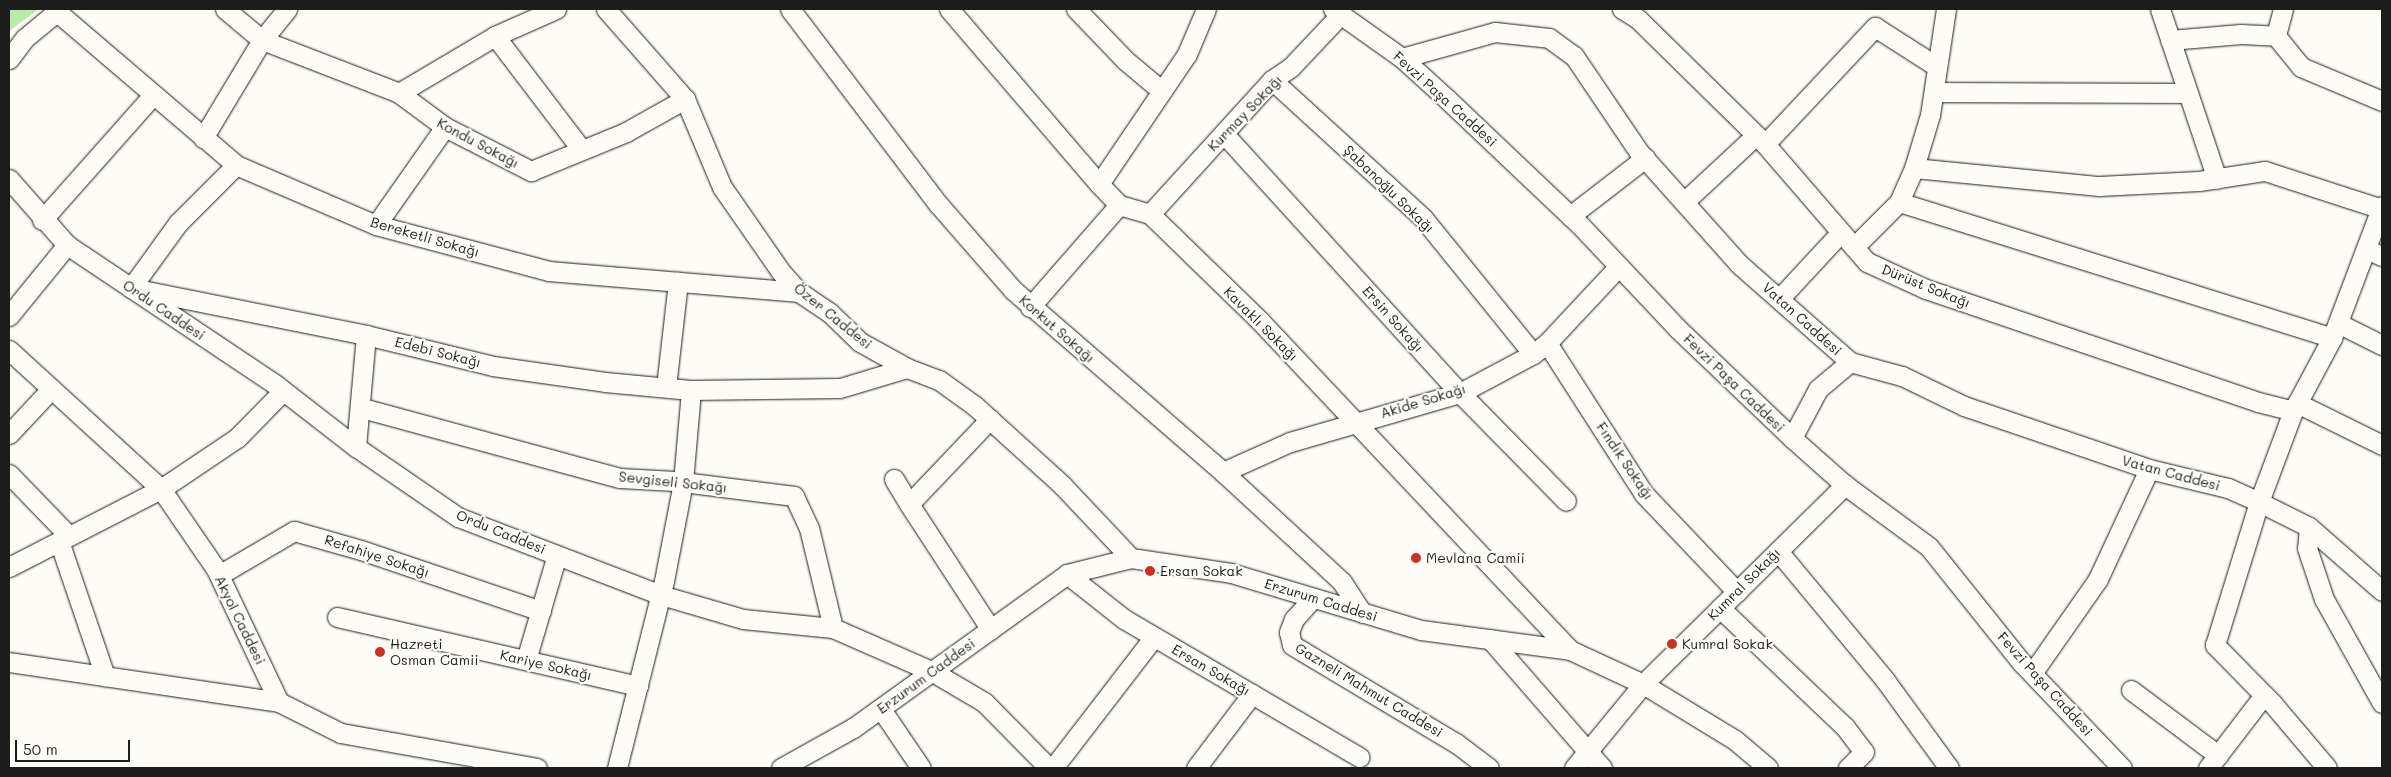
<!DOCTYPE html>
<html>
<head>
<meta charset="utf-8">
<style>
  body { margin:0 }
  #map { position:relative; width:2391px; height:777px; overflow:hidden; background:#fdfcf7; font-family:Mali,sans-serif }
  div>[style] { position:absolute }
  .green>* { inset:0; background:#b8eaab }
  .roads { filter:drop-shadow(0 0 1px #1c1c1c) drop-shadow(0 0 1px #1c1c1c) }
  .minor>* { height:19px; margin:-9.5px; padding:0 9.5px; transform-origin:9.5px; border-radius:9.5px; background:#fdfcf7 }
  .dots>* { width:14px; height:14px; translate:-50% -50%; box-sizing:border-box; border:2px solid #fdfcf7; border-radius:50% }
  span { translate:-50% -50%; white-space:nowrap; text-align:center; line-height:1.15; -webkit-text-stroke:4.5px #fdfcf7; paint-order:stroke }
  .street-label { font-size:14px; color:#1c1c1c }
  .poi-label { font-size:14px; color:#1c1c1c }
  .left { translate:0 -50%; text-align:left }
  .frame { position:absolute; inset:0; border:10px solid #1c1c1c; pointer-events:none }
  .scale { position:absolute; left:15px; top:740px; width:115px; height:22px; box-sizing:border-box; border:2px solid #1c1c1c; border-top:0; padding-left:6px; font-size:15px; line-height:18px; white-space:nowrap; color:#1c1c1c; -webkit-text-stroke:4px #fdfcf7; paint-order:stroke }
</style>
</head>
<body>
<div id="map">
  <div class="green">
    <div style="clip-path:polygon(9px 9px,39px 9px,9px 31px)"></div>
  </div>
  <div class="roads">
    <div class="minor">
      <div style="left:225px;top:9px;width:48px;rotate:40deg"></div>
      <div style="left:262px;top:40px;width:147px;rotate:21.1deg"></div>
      <div style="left:399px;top:93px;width:57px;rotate:36.5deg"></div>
      <div style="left:445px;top:127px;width:97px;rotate:27.1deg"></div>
      <div style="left:531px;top:171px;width:103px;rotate:-22.3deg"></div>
      <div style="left:626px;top:132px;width:68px;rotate:-29.2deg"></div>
      <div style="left:606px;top:9px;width:120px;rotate:48.7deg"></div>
      <div style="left:685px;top:99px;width:95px;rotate:67.2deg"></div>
      <div style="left:722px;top:187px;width:103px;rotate:55.2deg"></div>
      <div style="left:781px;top:272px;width:27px;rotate:48deg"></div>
      <div style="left:799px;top:292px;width:36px;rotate:34deg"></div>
      <div style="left:829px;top:312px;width:43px;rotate:44.1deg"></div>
      <div style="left:860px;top:342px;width:54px;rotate:29deg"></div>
      <div style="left:907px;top:368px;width:34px;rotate:21deg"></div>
      <div style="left:939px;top:380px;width:44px;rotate:35.8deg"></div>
      <div style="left:975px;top:406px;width:118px;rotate:42.2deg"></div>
      <div style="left:1062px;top:485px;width:100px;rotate:46.6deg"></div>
      <div style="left:790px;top:9px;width:245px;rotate:52.8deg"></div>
      <div style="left:938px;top:204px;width:114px;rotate:48.9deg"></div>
      <div style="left:1013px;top:290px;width:278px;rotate:40.9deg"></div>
      <div style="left:1223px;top:472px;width:162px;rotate:42.7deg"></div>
      <div style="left:1342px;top:582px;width:37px;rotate:57deg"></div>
      <div style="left:949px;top:9px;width:230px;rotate:49.4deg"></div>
      <div style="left:1099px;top:184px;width:29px;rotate:46deg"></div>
      <div style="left:1119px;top:205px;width:32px;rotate:16deg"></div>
      <div style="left:1150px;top:214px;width:153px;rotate:44.2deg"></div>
      <div style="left:1260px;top:321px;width:452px;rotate:46.7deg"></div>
      <div style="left:1076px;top:9px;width:71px;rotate:46.1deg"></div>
      <div style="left:1125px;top:60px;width:48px;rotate:40deg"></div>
      <div style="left:1333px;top:9px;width:85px;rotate:35.4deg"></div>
      <div style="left:1402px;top:58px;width:61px;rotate:42.3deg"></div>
      <div style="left:1447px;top:99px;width:183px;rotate:43.5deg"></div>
      <div style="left:1580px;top:225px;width:143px;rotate:46.7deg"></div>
      <div style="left:1678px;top:329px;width:158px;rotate:43.7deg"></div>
      <div style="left:1792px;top:438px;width:71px;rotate:41.6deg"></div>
      <div style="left:1845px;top:485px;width:104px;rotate:36.4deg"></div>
      <div style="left:1929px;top:547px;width:149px;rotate:51.3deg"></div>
      <div style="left:2022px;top:663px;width:145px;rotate:46.4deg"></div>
      <div style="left:1622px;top:9px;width:19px;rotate:32deg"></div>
      <div style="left:1638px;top:19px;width:178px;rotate:44.5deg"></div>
      <div style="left:1765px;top:144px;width:156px;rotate:49.2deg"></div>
      <div style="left:1867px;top:262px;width:65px;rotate:24.6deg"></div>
      <div style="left:1926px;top:289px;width:351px;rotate:18.8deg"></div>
      <div style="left:2258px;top:402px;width:36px;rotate:14deg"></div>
      <div style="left:2160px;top:9px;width:179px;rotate:71.5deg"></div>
      <div style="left:2283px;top:9px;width:28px;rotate:105deg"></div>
      <div style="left:2276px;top:36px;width:40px;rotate:51deg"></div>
      <div style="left:2301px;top:67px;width:88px;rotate:22.8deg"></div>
      <div style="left:56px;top:11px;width:237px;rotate:40.5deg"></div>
      <div style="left:236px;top:165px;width:152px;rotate:23.2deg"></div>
      <div style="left:376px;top:225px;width:179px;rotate:14.9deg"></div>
      <div style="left:549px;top:271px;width:251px;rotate:4.8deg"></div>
      <div style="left:495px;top:36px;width:142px;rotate:52.7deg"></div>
      <div style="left:2170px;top:40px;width:71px;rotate:-4.8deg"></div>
      <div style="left:2241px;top:34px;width:35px;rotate:3deg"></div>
      <div style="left:1402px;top:58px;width:97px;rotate:-15.6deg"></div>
      <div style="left:1495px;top:32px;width:54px;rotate:6.3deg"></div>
      <div style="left:1549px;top:38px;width:31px;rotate:36deg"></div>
      <div style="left:1574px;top:56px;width:116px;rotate:55.9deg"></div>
      <div style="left:1639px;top:152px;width:150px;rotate:48.2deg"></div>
      <div style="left:1739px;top:264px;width:148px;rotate:41.4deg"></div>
      <div style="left:1850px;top:362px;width:54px;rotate:15.1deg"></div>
      <div style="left:1902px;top:376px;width:69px;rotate:25.8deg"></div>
      <div style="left:1964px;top:406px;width:195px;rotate:18.8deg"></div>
      <div style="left:2149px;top:469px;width:81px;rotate:13.5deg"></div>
      <div style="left:2228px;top:488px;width:34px;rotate:24deg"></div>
      <div style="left:2259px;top:502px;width:56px;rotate:26.6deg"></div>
      <div style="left:2309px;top:527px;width:97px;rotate:41.2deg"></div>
      <div style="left:9px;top:59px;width:26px;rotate:-53deg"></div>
      <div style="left:25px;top:38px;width:45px;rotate:-39.6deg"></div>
      <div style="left:1272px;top:80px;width:205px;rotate:42.4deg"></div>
      <div style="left:1423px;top:218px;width:175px;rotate:51deg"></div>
      <div style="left:1934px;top:92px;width:253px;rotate:0.2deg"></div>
      <div style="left:399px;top:93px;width:112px;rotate:-30.7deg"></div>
      <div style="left:495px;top:36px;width:67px;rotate:-23.9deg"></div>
      <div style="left:1224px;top:134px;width:350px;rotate:47.7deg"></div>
      <div style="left:1460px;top:393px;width:151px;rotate:45.5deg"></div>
      <div style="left:203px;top:138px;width:114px;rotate:-59deg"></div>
      <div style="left:262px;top:40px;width:40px;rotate:-51deg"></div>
      <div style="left:1765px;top:144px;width:161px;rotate:-46.8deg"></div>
      <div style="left:1875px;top:27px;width:72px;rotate:32.6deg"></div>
      <div style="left:236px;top:165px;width:82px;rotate:135deg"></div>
      <div style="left:178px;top:223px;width:80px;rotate:125.9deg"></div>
      <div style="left:131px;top:288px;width:240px;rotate:11.3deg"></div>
      <div style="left:366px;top:335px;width:131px;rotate:13.7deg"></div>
      <div style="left:493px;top:366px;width:113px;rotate:8.1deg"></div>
      <div style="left:605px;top:382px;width:86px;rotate:5.3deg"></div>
      <div style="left:691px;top:390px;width:149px;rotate:-0.8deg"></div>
      <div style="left:840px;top:388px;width:70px;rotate:-16.6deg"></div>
      <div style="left:1914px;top:168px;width:186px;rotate:5.6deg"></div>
      <div style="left:2099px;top:186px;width:100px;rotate:-2.9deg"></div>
      <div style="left:2199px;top:181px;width:67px;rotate:-8.6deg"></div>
      <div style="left:2265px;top:171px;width:123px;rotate:18deg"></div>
      <div style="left:9px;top:179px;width:88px;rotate:48.7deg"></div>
      <div style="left:67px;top:245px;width:252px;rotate:33.8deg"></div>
      <div style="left:276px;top:385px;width:101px;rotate:37.8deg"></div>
      <div style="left:356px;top:447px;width:124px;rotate:34.5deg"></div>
      <div style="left:458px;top:517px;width:217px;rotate:21deg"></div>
      <div style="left:661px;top:595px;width:85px;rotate:16.3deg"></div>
      <div style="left:743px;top:619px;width:90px;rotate:5.7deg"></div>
      <div style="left:833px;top:628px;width:109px;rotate:23.7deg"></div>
      <div style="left:933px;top:672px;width:59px;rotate:30.5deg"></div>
      <div style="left:984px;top:702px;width:93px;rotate:45.4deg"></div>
      <div style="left:1099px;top:184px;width:157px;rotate:-55.9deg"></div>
      <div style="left:1187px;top:54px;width:49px;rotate:-67.1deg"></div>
      <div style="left:1684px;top:202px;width:98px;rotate:-42.9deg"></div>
      <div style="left:1899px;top:202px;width:454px;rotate:17.4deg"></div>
      <div style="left:1150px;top:214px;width:181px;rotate:-47.7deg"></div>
      <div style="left:1272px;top:80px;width:22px;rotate:-34deg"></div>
      <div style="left:1290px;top:68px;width:74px;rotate:-46.6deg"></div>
      <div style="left:1570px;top:216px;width:95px;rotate:-37.7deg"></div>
      <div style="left:42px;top:220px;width:167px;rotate:-48.4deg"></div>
      <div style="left:376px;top:225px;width:120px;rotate:-54.9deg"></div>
      <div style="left:1854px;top:247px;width:64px;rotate:-45deg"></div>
      <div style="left:1899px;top:202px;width:37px;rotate:-66deg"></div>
      <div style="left:1914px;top:168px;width:55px;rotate:-73.2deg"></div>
      <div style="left:1930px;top:115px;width:107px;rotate:-81.4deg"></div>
      <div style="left:2366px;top:249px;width:17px;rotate:24deg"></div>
      <div style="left:1779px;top:299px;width:91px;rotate:-47.2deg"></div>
      <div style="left:1030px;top:307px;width:135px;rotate:-48.9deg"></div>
      <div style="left:9px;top:316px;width:92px;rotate:-50.8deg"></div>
      <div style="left:2338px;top:323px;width:49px;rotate:26.6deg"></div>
      <div style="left:1547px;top:343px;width:179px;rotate:57.3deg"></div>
      <div style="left:1644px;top:494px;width:135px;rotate:46.5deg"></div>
      <div style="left:9px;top:350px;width:206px;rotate:42.4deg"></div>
      <div style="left:161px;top:489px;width:97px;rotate:55.5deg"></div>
      <div style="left:216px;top:569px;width:147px;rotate:64.7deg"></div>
      <div style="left:279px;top:702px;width:69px;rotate:26.6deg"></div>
      <div style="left:341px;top:733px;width:199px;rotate:10.1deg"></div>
      <div style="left:666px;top:387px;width:106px;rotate:-83.5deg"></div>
      <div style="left:2297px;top:403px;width:95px;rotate:26.3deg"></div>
      <div style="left:362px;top:408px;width:267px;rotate:15.2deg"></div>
      <div style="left:620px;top:478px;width:55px;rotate:3.1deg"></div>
      <div style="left:675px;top:481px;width:120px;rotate:7.2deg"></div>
      <div style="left:794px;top:496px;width:35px;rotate:65deg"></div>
      <div style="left:809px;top:528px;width:103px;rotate:76.5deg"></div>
      <div style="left:990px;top:419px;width:117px;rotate:133.6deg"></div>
      <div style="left:909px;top:504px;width:150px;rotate:56.9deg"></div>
      <div style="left:9px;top:434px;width:62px;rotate:-47deg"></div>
      <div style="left:1792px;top:438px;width:55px;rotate:-62deg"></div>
      <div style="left:1818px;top:389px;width:42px;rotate:-40.2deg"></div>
      <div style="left:356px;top:447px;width:112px;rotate:-84.9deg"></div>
      <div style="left:1223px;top:472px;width:73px;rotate:-24.1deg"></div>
      <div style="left:1290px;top:442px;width:177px;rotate:-16.1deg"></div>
      <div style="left:1460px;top:393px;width:83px;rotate:-28.1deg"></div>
      <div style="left:1533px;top:354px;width:18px;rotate:-38deg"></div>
      <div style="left:1547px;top:343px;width:105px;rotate:-46.9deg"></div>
      <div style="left:9px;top:474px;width:86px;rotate:45.9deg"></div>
      <div style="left:894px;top:479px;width:29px;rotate:59deg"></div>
      <div style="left:2309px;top:527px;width:21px;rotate:95deg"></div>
      <div style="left:2307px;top:548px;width:54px;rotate:71.6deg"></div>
      <div style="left:2324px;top:599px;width:119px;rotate:60.9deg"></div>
      <div style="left:59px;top:541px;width:143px;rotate:71.2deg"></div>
      <div style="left:1778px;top:551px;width:168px;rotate:50.3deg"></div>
      <div style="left:1885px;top:680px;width:109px;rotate:54deg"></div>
      <div style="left:9px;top:567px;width:171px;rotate:-27.2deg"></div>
      <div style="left:161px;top:489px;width:92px;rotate:-33.9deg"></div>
      <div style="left:237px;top:438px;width:66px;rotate:-45.6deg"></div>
      <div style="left:1067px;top:574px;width:73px;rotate:38.3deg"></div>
      <div style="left:1124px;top:619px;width:273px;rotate:30.4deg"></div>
      <div style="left:219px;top:575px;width:87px;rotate:-30.4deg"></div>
      <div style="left:294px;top:531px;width:70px;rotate:15.8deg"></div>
      <div style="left:361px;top:550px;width:190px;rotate:18.7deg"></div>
      <div style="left:1313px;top:598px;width:28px;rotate:132deg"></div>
      <div style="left:1294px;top:619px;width:14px;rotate:111deg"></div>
      <div style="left:1289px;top:632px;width:13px;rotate:77deg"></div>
      <div style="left:1292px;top:645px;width:191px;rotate:30.9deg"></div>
      <div style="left:1456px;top:743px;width:41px;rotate:37.1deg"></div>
      <div style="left:1720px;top:608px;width:173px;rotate:43.6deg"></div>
      <div style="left:1845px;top:727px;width:31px;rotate:53deg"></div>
      <div style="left:1864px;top:752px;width:23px;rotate:135deg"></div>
      <div style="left:337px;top:617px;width:309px;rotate:12.9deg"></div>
      <div style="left:1490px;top:639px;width:171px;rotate:49deg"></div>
      <div style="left:526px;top:660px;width:109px;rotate:-73.6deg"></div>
      <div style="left:9px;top:662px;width:273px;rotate:8.4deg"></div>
      <div style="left:2033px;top:672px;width:113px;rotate:-55deg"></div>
      <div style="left:2098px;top:579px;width:121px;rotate:-65.1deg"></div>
      <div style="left:2131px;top:690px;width:109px;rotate:36.8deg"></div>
      <div style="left:881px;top:709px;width:71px;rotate:55.9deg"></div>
      <div style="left:617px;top:768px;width:193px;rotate:-75.9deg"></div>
      <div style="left:664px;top:581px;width:101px;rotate:-79.1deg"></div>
      <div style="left:683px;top:482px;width:92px;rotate:-85deg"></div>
      <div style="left:781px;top:768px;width:82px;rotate:-29.1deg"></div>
      <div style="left:853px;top:728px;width:264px;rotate:-35.7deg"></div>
      <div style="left:1067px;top:574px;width:66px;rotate:-14deg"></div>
      <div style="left:1131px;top:558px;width:101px;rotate:8.5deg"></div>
      <div style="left:1231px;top:573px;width:198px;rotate:16.7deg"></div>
      <div style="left:1421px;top:630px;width:150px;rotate:7.6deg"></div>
      <div style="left:1570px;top:650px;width:81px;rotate:25deg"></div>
      <div style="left:1643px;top:684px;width:108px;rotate:31.3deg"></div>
      <div style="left:1735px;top:740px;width:43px;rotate:40.3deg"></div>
      <div style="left:1053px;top:768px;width:165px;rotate:-52.4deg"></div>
      <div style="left:1196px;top:768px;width:93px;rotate:-52.9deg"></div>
      <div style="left:1574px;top:768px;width:109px;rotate:-50.6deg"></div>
      <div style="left:1643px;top:684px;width:284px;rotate:-44.6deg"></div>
      <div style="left:2208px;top:768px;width:92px;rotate:-52.5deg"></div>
      <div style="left:2327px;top:768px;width:84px;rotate:-130.2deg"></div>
      <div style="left:2273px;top:704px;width:83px;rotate:-134.5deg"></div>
      <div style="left:2215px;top:645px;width:150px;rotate:-72.9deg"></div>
      <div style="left:2259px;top:502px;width:97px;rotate:-69.5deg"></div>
      <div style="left:2293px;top:411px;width:83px;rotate:-61.9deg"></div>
      <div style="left:2332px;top:338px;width:141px;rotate:-69.3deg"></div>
    </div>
  </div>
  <div class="dots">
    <div style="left:1416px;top:558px;background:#c8321e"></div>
    <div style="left:1150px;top:571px;background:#c8321e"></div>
    <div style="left:1672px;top:644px;background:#c8321e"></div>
    <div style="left:380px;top:652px;background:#c8321e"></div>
  </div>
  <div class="street-label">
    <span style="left:1445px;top:99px;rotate:42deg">Fevzi Paşa Caddesi</span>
    <span style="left:1245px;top:113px;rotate:-46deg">Kurmay Sokağı</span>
    <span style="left:478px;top:143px;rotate:28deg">Kondu Sokağı</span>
    <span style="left:1389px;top:189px;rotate:44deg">Şabanoğlu Sokağı</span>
    <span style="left:425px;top:237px;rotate:16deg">Bereketli Sokağı</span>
    <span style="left:1926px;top:286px;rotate:22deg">Dürüst Sokağı</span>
    <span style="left:164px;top:310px;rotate:34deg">Ordu Caddesi</span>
    <span style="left:833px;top:316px;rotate:39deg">Özer Caddesi</span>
    <span style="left:1393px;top:319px;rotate:48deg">Ersin Sokağı</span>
    <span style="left:1802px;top:319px;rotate:42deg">Vatan Caddesi</span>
    <span style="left:1261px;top:324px;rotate:45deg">Kavaklı Sokağı</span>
    <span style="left:1057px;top:329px;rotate:41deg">Korkut Sokağı</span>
    <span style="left:438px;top:352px;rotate:14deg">Edebi Sokağı</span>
    <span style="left:1734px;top:383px;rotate:44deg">Fevzi Paşa Caddesi</span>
    <span style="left:1423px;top:401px;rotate:-17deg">Akide Sokağı</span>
    <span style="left:1625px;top:461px;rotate:56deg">Fındık Sokağı</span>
    <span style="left:2171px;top:473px;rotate:15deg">Vatan Caddesi</span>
    <span style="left:673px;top:482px;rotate:6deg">Sevgiseli Sokağı</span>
    <span style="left:501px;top:532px;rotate:22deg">Ordu Caddesi</span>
    <span style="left:377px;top:556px;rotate:18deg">Refahiye Sokağı</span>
    <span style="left:1744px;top:584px;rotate:-45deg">Kumral Sokağı</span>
    <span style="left:1321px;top:600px;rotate:17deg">Erzurum Caddesi</span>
    <span style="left:240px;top:620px;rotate:64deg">Akyol Caddesi</span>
    <span style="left:546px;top:665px;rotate:13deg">Kariye Sokağı</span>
    <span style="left:1211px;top:670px;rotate:30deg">Ersan Sokağı</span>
    <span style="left:926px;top:676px;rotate:-36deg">Erzurum Caddesi</span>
    <span style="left:2045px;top:684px;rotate:48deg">Fevzi Paşa Caddesi</span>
    <span style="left:1369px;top:690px;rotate:31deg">Gazneli Mahmut Caddesi</span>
  </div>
  <div class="poi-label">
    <span class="left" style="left:1426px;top:558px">Mevlana Camii</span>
    <span class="left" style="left:1160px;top:571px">Ersan Sokak</span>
    <span class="left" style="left:390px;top:652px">Hazreti<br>Osman Camii</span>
    <span class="left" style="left:1682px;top:644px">Kumral Sokak</span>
  </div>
  <div class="frame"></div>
  <div class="scale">50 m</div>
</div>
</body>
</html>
